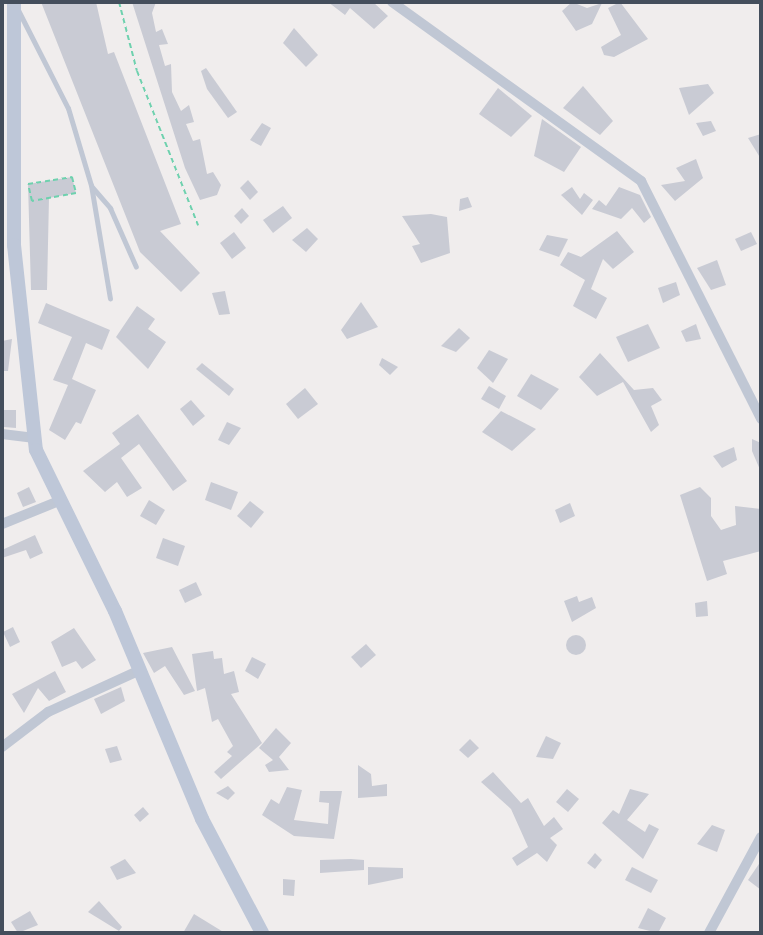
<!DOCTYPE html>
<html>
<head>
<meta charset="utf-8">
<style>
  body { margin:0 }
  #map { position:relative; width:763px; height:935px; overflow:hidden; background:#f0eded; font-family:"Varela Round",sans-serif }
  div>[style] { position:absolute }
  .building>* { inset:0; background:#c9cbd4 }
  .round { border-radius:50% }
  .path>* { height:2px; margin-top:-1px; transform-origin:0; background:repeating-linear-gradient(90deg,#6ed1ae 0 5px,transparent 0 8.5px) }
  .lane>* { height:5px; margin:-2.5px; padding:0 2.5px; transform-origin:2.5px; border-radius:2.5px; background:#c0c7d4 }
  .street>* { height:10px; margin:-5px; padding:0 5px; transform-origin:5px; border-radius:5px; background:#c0c7d4 }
  .secondary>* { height:14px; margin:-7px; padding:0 7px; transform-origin:7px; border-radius:7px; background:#bec7d8 }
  span { translate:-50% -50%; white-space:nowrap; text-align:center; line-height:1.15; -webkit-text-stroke:6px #fff; paint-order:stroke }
  .frame { position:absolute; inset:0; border:4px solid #444e5c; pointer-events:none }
</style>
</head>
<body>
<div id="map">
  <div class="building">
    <div style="clip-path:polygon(41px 2px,96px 2px,108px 54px,114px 52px,181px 224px,160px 231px,200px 273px,181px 292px,140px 252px)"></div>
    <div style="clip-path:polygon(132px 2px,156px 2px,152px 13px,156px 32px,162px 29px,168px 44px,159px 45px,165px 66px,171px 64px,172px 92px,181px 111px,189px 105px,194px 122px,186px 124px,193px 141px,200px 139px,207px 174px,213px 172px,221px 185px,217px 195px,200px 200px,185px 168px)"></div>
    <div style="clip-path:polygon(328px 2px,373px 2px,388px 16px,374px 29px,350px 8px,345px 15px)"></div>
    <div style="clip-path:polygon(572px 2px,587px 8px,602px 3px,592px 24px,576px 31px,562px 11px)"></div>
    <div style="clip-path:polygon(620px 2px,648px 39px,614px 57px,604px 55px,601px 47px,621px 35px,608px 8px)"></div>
    <div style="clip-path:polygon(294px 28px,318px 55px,306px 67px,283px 43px)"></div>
    <div style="clip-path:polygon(206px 68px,237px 112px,228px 118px,207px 89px,201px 71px)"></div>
    <div style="clip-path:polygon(708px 84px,714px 93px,689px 115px,679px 88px)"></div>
    <div style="clip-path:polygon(583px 86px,613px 121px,600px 135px,563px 108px)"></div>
    <div style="clip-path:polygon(498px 88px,532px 116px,511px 137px,479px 114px)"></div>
    <div style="clip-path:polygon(542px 119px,581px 147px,564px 172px,534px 156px)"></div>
    <div style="clip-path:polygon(711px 121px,716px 131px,703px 136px,696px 123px)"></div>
    <div style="clip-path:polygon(262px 123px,271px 128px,261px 146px,250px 140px)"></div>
    <div style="clip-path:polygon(761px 134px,761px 159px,748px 138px)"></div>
    <div style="clip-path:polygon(696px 159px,703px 178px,675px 201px,661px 185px,685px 181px,676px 168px)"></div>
    <div style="clip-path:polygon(72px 177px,76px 193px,49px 198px,47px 290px,31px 290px,28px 184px)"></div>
    <div style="clip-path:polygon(248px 180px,258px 192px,250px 200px,240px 188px)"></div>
    <div style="clip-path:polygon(572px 187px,580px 199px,584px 193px,593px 200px,582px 215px,561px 195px)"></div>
    <div style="clip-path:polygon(619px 187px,640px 195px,651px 217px,644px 223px,632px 208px,621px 219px,592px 209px,599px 200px,606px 206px)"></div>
    <div style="clip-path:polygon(468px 197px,472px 207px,459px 211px,460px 199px)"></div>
    <div style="clip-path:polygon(283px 206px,292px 218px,273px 233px,263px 220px)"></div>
    <div style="clip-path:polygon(242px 208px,249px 216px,241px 224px,234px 216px)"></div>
    <div style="clip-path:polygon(431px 214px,447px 217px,450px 253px,421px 263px,412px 246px,420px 244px,402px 216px)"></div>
    <div style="clip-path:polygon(307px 228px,318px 239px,306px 252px,292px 240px)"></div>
    <div style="clip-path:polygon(617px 231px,634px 252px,613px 269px,603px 259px,591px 289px,607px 298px,596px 319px,573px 306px,585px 280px,560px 265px,568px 252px,581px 257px)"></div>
    <div style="clip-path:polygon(234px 232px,246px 248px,232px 259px,220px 243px)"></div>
    <div style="clip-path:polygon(751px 232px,757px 244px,741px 251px,735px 239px)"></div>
    <div style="clip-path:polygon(547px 235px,568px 239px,559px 257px,539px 250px)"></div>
    <div style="clip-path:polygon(717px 260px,726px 285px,711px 290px,697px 268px)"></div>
    <div style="clip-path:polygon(676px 282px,680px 295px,663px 303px,658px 288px)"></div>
    <div style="clip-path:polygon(225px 291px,230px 314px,219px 315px,212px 293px)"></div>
    <div style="clip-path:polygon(361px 302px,378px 327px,347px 339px,341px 330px)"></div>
    <div style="clip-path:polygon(46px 303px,110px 330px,102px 350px,86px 343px,72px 379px,96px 390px,81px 424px,76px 422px,65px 440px,49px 430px,68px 385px,53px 380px,72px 337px,38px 323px)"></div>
    <div style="clip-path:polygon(137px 306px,155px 319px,148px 329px,166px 342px,148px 369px,116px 337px)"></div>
    <div style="clip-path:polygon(648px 324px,660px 348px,628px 362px,616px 337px)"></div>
    <div style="clip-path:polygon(696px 324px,701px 339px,686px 342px,681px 331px)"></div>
    <div style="clip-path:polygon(459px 328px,470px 338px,456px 352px,441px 346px)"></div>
    <div style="clip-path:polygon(12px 339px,8px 371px,2px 371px,2px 341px)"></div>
    <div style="clip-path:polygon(489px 350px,508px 359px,493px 383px,477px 368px)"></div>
    <div style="clip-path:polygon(600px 353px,634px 390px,653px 388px,662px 400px,651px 406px,659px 425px,651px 432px,623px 382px,597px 396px,579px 377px)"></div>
    <div style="clip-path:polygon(382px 358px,398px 367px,390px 375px,379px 365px)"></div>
    <div style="clip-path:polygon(202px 363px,234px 389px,229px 396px,196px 369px)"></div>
    <div style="clip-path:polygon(531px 374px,559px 389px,541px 410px,517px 396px)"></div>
    <div style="clip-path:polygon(489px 386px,506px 396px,499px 409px,481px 399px)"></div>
    <div style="clip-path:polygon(305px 388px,318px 404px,298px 419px,286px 404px)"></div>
    <div style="clip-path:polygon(191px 400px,205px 416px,193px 426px,180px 409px)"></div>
    <div style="clip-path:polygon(3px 410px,16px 410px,16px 428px,4px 427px)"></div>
    <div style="clip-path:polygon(501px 411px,536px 429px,512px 451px,482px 432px)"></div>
    <div style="clip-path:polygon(138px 414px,187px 481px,173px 491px,139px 444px,121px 458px,142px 488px,127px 497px,117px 482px,105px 492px,83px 471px,120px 444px,112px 433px)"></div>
    <div style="clip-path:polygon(227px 422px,241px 428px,229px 445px,218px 440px)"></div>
    <div style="clip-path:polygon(752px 439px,761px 443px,761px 472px,752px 451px)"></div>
    <div style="clip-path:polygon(734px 447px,737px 460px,722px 468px,713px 456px)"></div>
    <div style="clip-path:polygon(211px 482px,238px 492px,231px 510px,205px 500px)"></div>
    <div style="clip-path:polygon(29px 487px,36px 502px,23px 507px,17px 493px)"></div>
    <div style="clip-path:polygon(700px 487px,711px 498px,711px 516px,721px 530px,736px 525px,735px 506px,761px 509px,761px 551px,723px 561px,727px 574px,707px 581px,680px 495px)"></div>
    <div style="clip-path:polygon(149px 500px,165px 510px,156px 525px,140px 516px)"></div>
    <div style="clip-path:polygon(250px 501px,264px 512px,251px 528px,237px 516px)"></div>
    <div style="clip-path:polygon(570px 503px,575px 516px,560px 523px,555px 510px)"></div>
    <div style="clip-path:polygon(35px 535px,43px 553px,30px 559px,26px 550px,2px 558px,2px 550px)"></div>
    <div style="clip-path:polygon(163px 538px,185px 546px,178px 566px,156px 558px)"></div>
    <div style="clip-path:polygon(196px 582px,202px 595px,185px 603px,179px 590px)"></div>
    <div style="clip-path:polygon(577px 596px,579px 602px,592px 597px,596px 608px,572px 622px,564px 601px)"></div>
    <div style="clip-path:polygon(707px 601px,708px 616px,696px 617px,695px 603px)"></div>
    <div style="clip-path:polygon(13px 627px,20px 642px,10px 647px,3px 632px)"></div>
    <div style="clip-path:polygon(74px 628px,96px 660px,82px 669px,76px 661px,62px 667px,51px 642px)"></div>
    <div class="round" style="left:566px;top:635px;width:20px;height:20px"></div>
    <div style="clip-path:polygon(366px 644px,376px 655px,361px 668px,351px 657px)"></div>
    <div style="clip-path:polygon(172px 647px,195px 691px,184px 695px,165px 666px,154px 673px,143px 653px)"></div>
    <div style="clip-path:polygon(213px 651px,214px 659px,222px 658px,224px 674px,234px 671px,239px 692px,231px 694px,262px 743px,221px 779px,214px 772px,232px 756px,227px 752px,233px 746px,218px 719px,212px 722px,205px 688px,197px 691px,192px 654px)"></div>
    <div style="clip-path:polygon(252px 657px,266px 664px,258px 679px,245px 671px)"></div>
    <div style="clip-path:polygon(55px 671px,66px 692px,49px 701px,38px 688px,24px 713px,12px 694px)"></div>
    <div style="clip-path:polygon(121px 687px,125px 701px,101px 714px,94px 699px)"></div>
    <div style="clip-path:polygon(276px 728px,291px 743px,279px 757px,289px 770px,269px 772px,265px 765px,273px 760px,259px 748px)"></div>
    <div style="clip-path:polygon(546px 736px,561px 743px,553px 759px,536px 757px)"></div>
    <div style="clip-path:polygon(470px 739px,479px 748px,468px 758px,459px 750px)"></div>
    <div style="clip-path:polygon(117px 746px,122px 760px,110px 763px,105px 749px)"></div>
    <div style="clip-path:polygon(358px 765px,371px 774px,372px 786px,387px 784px,387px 796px,358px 798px)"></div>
    <div style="clip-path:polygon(493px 772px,521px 803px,528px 798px,544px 826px,554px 817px,563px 829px,550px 838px,557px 845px,547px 862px,537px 853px,517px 866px,512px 858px,528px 847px,511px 809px,481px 782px)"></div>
    <div style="clip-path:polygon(228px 786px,235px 793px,228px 800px,216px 793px)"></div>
    <div style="clip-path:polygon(287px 787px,302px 790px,294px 820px,328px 824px,329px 803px,319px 802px,320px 791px,342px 791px,334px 839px,294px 836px,262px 815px,271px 799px,279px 804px)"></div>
    <div style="clip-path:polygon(567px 789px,579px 799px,568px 812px,556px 802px)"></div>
    <div style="clip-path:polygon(630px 789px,649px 794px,627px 820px,645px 832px,649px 824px,659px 829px,643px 859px,602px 823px,613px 810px,619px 814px)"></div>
    <div style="clip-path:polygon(143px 807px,149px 814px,140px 822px,134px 815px)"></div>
    <div style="clip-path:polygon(712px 825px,725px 830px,717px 852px,697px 844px)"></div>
    <div style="clip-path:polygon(595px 853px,602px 860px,595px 869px,587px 863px)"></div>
    <div style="clip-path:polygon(125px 859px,136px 873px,117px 880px,110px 867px)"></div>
    <div style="clip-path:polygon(351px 859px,364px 860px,364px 870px,320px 873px,320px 860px)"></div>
    <div style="clip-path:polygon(761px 861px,761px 890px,748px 880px)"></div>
    <div style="clip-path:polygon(368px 867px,403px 868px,403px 878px,368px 885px)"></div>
    <div style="clip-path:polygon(632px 867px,658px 880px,651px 893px,625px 880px)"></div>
    <div style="clip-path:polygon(283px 879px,295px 880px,294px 896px,283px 895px)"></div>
    <div style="clip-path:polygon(99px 901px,122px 927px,119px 931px,88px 912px)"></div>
    <div style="clip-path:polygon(648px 908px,666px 918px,658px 933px,638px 928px)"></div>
    <div style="clip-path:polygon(30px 911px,38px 925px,18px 933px,11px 922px)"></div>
    <div style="clip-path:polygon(194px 914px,225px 933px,183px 933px)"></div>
  </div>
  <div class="path">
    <div style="left:119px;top:2px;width:71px;rotate:75.4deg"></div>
    <div style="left:137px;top:71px;width:166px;rotate:68.4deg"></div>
    <div style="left:72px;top:177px;width:16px;rotate:76deg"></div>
    <div style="left:76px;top:193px;width:45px;rotate:169.7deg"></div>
    <div style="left:32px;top:201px;width:17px;rotate:-103deg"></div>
    <div style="left:28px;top:184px;width:45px;rotate:-9deg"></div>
  </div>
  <div class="lane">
    <div style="left:18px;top:10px;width:110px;rotate:63deg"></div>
    <div style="left:68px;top:108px;width:80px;rotate:73.4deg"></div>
    <div style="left:91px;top:185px;width:115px;rotate:80.5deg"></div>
    <div style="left:92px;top:187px;width:28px;rotate:49deg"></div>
    <div style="left:110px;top:208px;width:64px;rotate:66.2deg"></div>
  </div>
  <div class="street">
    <div style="left:392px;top:2px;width:307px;rotate:35.7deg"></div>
    <div style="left:641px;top:181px;width:267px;rotate:63.2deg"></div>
    <div style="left:2px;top:434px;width:33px;rotate:7deg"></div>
    <div style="left:2px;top:524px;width:61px;rotate:-22deg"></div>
    <div style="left:2px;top:747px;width:58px;rotate:-37.3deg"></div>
    <div style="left:48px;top:712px;width:101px;rotate:-24.5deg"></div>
    <div style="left:709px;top:933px;width:109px;rotate:-61.6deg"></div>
  </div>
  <div class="secondary">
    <div style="left:14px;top:2px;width:243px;rotate:90deg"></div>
    <div style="left:14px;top:245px;width:206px;rotate:83.9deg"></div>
    <div style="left:36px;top:450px;width:179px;rotate:63.9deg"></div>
    <div style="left:115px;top:611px;width:225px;rotate:67.3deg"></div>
    <div style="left:202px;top:819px;width:129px;rotate:62.2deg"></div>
  </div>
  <div class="frame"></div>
</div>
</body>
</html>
